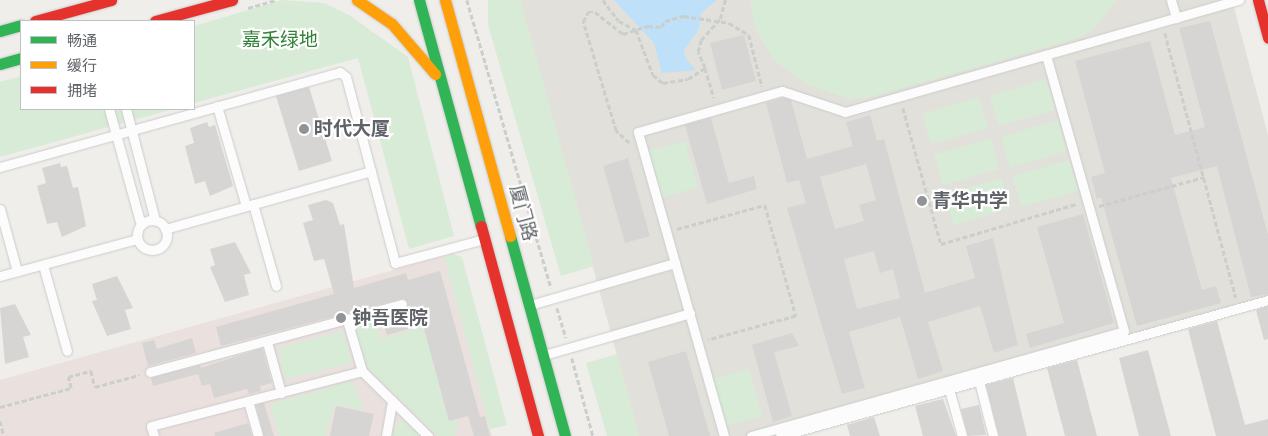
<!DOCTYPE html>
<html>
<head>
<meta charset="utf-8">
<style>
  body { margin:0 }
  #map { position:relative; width:1268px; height:436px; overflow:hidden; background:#efeeea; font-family:"PT Sans Narrow","Noto Sans SC",sans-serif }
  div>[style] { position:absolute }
  .education>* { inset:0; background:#e2e0da }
  .medical>* { inset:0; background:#eae0de }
  .green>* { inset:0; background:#d8ebd6 }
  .water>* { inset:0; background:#bfe0f9 }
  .building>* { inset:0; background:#d6d5d3 }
  .path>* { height:2.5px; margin-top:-1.25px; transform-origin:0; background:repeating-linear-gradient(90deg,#cacfcc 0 5px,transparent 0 7.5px) }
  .roads { filter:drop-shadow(0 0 1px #cbcccc) drop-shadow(0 0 1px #cbcccc) }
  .lane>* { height:9px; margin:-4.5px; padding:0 4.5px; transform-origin:4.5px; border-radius:4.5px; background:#fdfcfc }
  .lane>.ring { margin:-4.5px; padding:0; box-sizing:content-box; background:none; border:9px solid #fdfcfc; border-radius:50% }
  .fast>* { height:11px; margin:-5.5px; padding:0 5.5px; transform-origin:5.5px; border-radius:5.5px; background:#30b455 }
  .slow>* { height:11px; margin:-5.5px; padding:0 5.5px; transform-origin:5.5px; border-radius:5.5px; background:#ff9f0a }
  .jam>* { height:11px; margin:-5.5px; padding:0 5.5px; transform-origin:5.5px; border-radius:5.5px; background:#e5322d }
  .dots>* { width:14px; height:14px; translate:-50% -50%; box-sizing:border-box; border:2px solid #fff; border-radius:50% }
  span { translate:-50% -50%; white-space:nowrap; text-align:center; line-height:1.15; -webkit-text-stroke:4.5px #fff; paint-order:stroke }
  .park-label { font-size:19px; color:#348238 }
  .poi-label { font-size:19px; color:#5f6368; font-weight:700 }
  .left { translate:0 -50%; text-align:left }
  .street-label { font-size:19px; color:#5f6368 }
  .legend { position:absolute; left:20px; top:20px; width:175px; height:90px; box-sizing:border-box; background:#fff; border:1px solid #bfc1c3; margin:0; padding:6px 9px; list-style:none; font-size:15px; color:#5f6368 }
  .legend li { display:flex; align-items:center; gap:10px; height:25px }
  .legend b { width:25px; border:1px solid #bfc1c3 }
</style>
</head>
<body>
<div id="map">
  <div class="education">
    <div style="clip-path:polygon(520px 0,1232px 0,1268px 135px,1268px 302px,790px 436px,639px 436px)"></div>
  </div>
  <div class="medical">
    <div style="clip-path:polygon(444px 256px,492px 436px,0 436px,0 380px)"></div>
  </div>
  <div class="green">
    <div style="clip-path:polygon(282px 0,324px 3px,349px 15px,408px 57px,454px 236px,409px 249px,358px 58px,194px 103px,194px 26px)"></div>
    <div style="clip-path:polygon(488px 0,520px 0,594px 266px,561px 276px,488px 25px)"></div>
    <div style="clip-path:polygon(750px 0,1116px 0,1096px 27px,1082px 37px,867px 98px,848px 99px,804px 83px,774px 60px,755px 28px)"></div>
    <div style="clip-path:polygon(21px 76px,21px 109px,174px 109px,0 157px,0 82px)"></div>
    <div style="clip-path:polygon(1046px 79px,1055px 110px,999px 126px,990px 96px)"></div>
    <div style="clip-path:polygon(979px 97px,988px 128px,931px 144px,922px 114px)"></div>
    <div style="clip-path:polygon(1058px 120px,1067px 151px,1010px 168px,1001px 137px)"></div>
    <div style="clip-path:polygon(991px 138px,999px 169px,943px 185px,934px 155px)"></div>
    <div style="clip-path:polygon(685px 141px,698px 187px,661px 198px,648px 151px)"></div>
    <div style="clip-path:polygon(1069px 160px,1078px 191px,1021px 207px,1013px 176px)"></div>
    <div style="clip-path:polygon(1002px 178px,1010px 208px,954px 225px,945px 194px)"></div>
    <div style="clip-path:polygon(453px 254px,462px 257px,507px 425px,490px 429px,444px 256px)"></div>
    <div style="clip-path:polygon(419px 310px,449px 421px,459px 418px,455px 436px,437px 436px,368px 368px,354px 325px,374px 318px,381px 339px,413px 330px,408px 313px)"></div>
    <div style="clip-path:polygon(343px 331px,352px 363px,284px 380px,278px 348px)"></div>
    <div style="clip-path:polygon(617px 354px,639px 436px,607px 436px,586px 363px)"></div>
    <div style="clip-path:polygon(749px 369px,762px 416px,725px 426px,712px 379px)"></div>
    <div style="clip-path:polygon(352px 381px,364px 410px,335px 404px,326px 436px,279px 436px,270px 404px)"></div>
    <div style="clip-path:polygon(399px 421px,403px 421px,420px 436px,391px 436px)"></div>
  </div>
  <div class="water">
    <div style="clip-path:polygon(614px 0,717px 0,701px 13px,699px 29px,684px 50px,686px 59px,696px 70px,662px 73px,654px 43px)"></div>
  </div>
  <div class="building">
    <div style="clip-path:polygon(1210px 21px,1268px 235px,1268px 294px,1251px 297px,1217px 166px,1171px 178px,1202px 290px,1216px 286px,1221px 303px,1137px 326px,1101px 197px,1097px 199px,1091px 177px,1105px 173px,1075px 61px,1150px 41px,1175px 135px,1205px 127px,1179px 28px)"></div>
    <div style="clip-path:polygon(744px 35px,756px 81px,722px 90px,710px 43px)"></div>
    <div style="clip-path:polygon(309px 87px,332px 161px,299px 171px,276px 96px)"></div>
    <div style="clip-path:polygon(evenodd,784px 98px,791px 100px,807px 159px,853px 146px,846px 122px,870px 115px,877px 141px,884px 139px,925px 293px,975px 278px,966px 246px,993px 238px,1018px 345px,994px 353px,980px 306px,928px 322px,943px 371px,918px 379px,900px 317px,849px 332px,865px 388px,842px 394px,787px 208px,806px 203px,799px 180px,787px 183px,766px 103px,784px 98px,866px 164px,876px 200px,859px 205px,864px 221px,835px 229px,820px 177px,866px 164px,784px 98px,874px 251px,880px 273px,893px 269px,900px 298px,857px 309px,844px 259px,874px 251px)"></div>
    <div style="clip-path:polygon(711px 118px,729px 183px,754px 176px,757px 189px,707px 204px,685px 125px)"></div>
    <div style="clip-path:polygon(207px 122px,209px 127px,215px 125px,233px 186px,210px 196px,205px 181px,195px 184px,185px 146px,194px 143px,190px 128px)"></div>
    <div style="clip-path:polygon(628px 158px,650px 236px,625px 243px,603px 166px)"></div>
    <div style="clip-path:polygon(60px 163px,61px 167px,67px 166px,73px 188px,78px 187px,86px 226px,62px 237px,57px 222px,47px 224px,37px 186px,46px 183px,42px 168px)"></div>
    <div style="clip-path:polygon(326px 200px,333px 203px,340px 225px,344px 224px,354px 288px,406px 273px,408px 280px,440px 271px,480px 417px,485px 416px,490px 436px,474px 436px,468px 416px,449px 421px,423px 325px,387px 335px,381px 316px,406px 309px,404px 298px,221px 346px,216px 327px,334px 294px,324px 259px,314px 261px,303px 223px,313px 220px,308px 205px)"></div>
    <div style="clip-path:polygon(1083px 214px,1114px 323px,1030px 348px,1026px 334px,1064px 323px,1037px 227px)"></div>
    <div style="clip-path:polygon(235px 242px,251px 273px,244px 275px,249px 295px,225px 302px,210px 267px,215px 265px,210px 249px)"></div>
    <div style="clip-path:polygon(117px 276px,133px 308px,125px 310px,131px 329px,107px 336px,92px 301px,97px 300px,92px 284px)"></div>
    <div style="clip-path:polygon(15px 304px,31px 335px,23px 337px,29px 357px,5px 364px,0 308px)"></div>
    <div style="clip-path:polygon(1268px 306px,1268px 339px,1264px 340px,1256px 310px)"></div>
    <div style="clip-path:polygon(1217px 321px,1245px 425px,1268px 419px,1268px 436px,1216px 436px,1188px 329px)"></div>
    <div style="clip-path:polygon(792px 333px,799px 346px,774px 352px,792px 416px,773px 422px,752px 345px)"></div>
    <div style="clip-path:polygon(192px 338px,196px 353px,148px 366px,142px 343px,154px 340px,157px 349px)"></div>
    <div style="clip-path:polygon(262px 348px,272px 383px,260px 386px,261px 391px,249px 394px,247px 389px,214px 398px,210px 384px,202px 386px,198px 374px,153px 386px,151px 378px,200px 365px,201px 368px)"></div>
    <div style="clip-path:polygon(1148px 350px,1171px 436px,1139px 436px,1119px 358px)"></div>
    <div style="clip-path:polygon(686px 351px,710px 436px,669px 436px,648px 362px)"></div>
    <div style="clip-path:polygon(1077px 360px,1097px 436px,1065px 436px,1047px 368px)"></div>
    <div style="clip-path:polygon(1013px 378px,1027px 436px,999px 436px,986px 385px)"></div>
    <div style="clip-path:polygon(943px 399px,956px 436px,923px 436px,915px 406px)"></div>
    <div style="clip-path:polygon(264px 403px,274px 436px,264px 436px,256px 405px)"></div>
    <div style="clip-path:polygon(979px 405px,986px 435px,968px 436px,961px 409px)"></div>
    <div style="clip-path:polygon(336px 406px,374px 414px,369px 436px,330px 436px)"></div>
    <div style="clip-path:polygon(874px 417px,880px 436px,850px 436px,847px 425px)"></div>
    <div style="clip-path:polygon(248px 423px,252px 436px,215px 436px,214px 433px)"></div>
  </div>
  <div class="path">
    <div style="left:467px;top:0;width:300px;rotate:73.7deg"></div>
    <div style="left:603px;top:0;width:26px;rotate:53deg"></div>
    <div style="left:619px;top:21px;width:19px;rotate:28deg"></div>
    <div style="left:636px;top:30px;width:48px;rotate:69.3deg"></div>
    <div style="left:653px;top:75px;width:13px;rotate:39deg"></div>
    <div style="left:663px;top:83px;width:25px;rotate:-9deg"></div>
    <div style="left:688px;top:79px;width:20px;rotate:-33deg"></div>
    <div style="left:705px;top:68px;width:17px;rotate:-114deg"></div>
    <div style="left:698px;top:52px;width:12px;rotate:-76deg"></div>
    <div style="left:701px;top:40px;width:28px;rotate:-48deg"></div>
    <div style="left:720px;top:19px;width:20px;rotate:-75deg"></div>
    <div style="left:248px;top:8px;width:29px;rotate:-16deg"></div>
    <div style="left:1165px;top:33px;width:274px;rotate:75deg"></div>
    <div style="left:705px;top:68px;width:31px;rotate:73deg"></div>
    <div style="left:903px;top:108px;width:141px;rotate:74.4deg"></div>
    <div style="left:941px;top:244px;width:141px;rotate:-16.5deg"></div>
    <div style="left:629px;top:143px;width:18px;rotate:-137deg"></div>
    <div style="left:616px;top:131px;width:114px;rotate:-106.8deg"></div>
    <div style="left:583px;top:22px;width:11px;rotate:-63deg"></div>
    <div style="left:588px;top:12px;width:7px"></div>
    <div style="left:595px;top:12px;width:36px;rotate:38deg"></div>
    <div style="left:623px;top:34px;width:26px;rotate:-18deg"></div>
    <div style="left:648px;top:26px;width:13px;rotate:4deg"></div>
    <div style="left:661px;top:27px;width:7px;rotate:-56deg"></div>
    <div style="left:665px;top:21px;width:20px;rotate:-15deg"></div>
    <div style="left:684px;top:16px;width:46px;rotate:8.8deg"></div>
    <div style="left:729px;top:23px;width:23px;rotate:31deg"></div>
    <div style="left:749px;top:35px;width:53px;rotate:75.7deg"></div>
    <div style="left:1099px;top:206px;width:109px;rotate:-15.4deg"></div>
    <div style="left:677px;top:229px;width:91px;rotate:-15.3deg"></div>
    <div style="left:765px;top:205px;width:115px;rotate:74.4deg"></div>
    <div style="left:796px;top:316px;width:91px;rotate:164.7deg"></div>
    <div style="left:557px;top:308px;width:31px;rotate:73deg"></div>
    <div style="left:572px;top:358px;width:81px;rotate:74.9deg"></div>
    <div style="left:0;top:407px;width:73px;rotate:-15deg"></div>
    <div style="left:71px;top:388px;width:11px;rotate:-105deg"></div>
    <div style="left:68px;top:377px;width:24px;rotate:-15deg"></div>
    <div style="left:91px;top:371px;width:16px;rotate:76deg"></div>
    <div style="left:95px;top:387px;width:46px;rotate:-15.3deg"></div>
    <div style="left:0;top:421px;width:16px;rotate:75deg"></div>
  </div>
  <div class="roads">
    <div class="lane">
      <div style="left:1171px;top:0;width:19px;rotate:74deg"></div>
      <div style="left:217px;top:106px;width:104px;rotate:73.8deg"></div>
      <div style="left:109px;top:109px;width:120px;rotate:74.6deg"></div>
      <div style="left:126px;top:109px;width:115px;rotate:75.4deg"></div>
      <div style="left:0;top:167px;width:353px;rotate:-15.6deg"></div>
      <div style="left:340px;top:72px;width:8px;rotate:40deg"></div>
      <div style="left:346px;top:77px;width:192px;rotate:75.2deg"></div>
      <div style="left:395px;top:263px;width:92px;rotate:-15.1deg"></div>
      <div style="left:253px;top:204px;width:85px;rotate:74.3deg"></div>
      <div style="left:0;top:209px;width:64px;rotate:74.7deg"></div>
      <div class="ring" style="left:137px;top:220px;width:21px;height:21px"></div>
      <div style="left:165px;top:229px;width:214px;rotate:-15.7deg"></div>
      <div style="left:43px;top:265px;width:89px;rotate:74.4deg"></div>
      <div style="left:0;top:276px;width:142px;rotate:-15.1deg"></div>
      <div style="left:530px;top:305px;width:151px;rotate:-16.2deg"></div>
      <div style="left:347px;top:320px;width:53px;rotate:73.6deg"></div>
      <div style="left:267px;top:342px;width:53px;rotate:74.6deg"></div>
      <div style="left:544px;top:355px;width:152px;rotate:-16deg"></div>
      <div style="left:150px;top:372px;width:261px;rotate:-15.1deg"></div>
      <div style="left:979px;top:381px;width:57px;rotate:75.7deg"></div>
      <div style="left:949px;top:389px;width:49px;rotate:74.5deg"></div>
      <div style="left:248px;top:401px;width:36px;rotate:74deg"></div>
      <div style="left:154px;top:436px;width:10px;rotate:-107deg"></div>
      <div style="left:151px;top:426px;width:218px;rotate:-14.6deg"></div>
      <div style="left:362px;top:371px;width:93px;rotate:44.6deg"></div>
      <div style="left:386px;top:436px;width:36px;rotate:-80deg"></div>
      <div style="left:724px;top:436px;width:316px;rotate:-105.8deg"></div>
      <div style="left:638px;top:132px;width:150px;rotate:-15.9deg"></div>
      <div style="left:782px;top:91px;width:66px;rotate:18.4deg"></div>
      <div style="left:845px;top:112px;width:410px;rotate:-15.9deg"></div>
      <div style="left:751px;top:436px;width:387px;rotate:-15.7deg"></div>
      <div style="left:1124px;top:331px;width:287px;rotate:-105.8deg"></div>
      <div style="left:780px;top:436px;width:507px;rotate:-15.57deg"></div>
    </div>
    <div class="fast">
      <div style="left:419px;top:0;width:234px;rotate:74.7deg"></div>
      <div style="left:0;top:31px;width:22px;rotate:-16deg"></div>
      <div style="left:0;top:64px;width:22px;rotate:-16deg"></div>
      <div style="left:510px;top:236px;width:207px;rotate:74.6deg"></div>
    </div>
    <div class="slow">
      <div style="left:357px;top:0;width:42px;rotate:34.4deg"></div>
      <div style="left:392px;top:24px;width:66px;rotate:49.3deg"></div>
      <div style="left:445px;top:0;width:245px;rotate:74.6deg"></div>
    </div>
    <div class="jam">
      <div style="left:1258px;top:0;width:39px;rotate:75deg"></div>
      <div style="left:35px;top:21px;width:79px;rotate:-15.4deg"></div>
      <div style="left:155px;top:21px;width:80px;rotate:-15.3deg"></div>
      <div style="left:481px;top:226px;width:218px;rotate:74.8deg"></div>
    </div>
  </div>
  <div class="dots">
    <div style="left:304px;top:129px;background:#919496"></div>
    <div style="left:922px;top:201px;background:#919496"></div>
    <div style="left:341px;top:318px;background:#919496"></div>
  </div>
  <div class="park-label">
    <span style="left:280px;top:40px">嘉禾绿地</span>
  </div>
  <div class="poi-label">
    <span class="left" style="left:314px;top:129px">时代大厦</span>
    <span class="left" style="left:932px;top:201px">青华中学</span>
    <span class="left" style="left:352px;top:318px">钟吾医院</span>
  </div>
  <div class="street-label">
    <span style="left:523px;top:213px;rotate:75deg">厦门路</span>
  </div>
  <ul class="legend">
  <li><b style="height:6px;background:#30b455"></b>畅通</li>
  <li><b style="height:6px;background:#ff9f0a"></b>缓行</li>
  <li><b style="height:6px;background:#e5322d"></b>拥堵</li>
  </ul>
</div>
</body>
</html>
